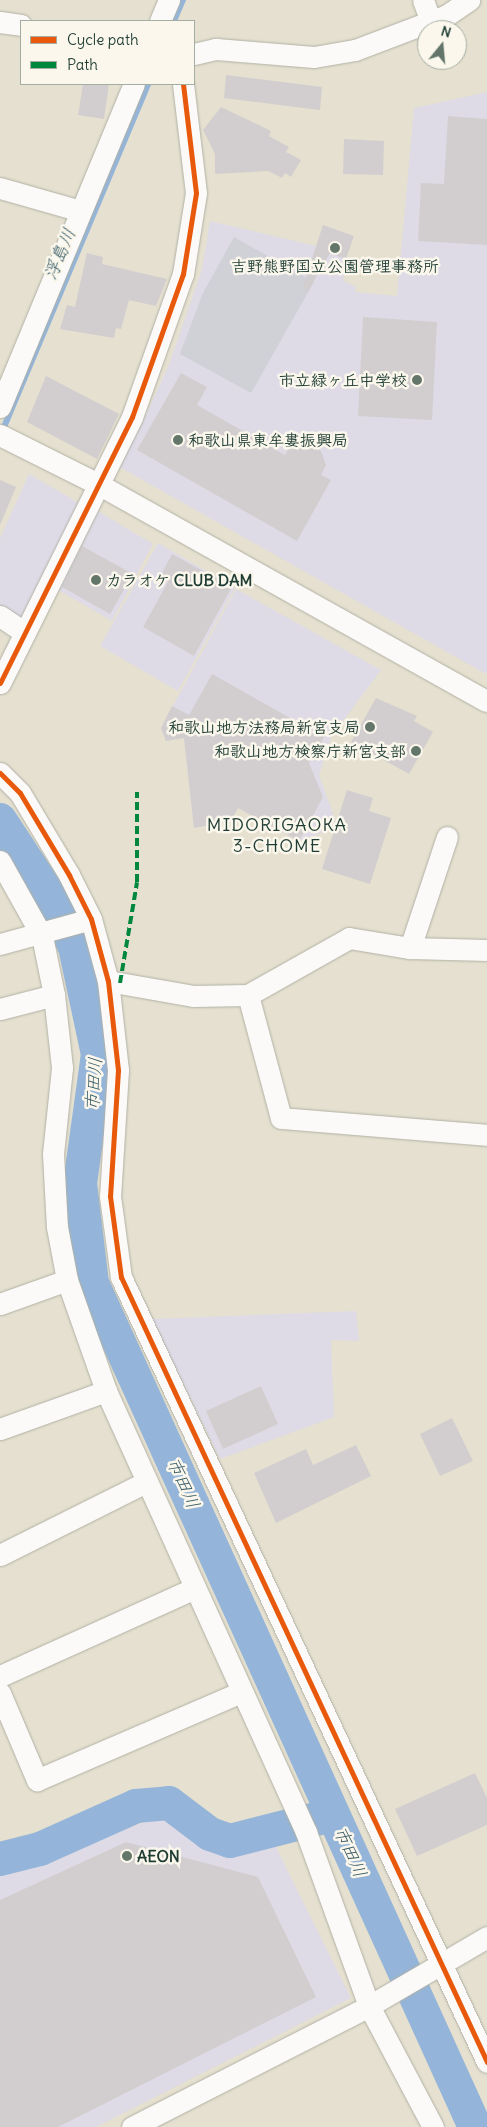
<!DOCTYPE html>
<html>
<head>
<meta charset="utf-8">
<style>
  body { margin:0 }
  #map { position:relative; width:487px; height:2127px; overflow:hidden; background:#e5e0cf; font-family:Delius,"Klee One",sans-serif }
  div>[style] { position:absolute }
  .built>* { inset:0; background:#dedbe6 }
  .industrial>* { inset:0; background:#d0d0d7 }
  .stream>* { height:5.5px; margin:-2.75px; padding:0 2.75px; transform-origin:2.75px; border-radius:2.75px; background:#94b5d9 }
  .river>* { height:34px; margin:-17px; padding:0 17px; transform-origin:17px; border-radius:17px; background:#94b5d9 }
  .building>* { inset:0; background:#d2cecf }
  .roads { filter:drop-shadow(0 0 1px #b1b1a6) drop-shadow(0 0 1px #b1b1a6) }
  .minor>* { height:21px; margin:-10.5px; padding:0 10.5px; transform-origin:10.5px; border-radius:10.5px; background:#fbfaf8 }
  .quiet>* { height:4px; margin-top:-2px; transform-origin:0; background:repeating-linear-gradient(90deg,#00873e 0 8px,transparent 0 12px) }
  .cycleway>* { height:5px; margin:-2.5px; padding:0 2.5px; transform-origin:2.5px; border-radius:2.5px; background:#e8590c }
  .dots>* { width:14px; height:14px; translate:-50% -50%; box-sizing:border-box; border:2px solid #fbf7ec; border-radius:50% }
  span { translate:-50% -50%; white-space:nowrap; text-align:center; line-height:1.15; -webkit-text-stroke:5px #fbf7ec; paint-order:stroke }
  .poi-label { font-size:16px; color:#1f3d34; font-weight:700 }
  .right { translate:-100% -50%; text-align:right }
  .left { translate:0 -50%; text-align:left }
  .water-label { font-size:18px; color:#385c67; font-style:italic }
  .neighbourhood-label { font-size:18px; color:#1f3d34; letter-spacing:1px }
  .legend { position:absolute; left:20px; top:20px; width:175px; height:65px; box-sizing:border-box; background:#fbf7ec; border:1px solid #a3ada2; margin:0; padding:6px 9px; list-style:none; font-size:15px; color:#1f3d34 }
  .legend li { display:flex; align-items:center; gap:10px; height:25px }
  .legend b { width:25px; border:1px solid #a3ada2 }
  .north { position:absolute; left:417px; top:20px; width:50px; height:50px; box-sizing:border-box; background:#fbf7ec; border:1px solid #a3ada2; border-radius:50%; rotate:17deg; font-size:14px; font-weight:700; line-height:20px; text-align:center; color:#1f3d34 }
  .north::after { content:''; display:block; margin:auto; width:18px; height:22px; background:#64766a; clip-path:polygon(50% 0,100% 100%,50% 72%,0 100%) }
</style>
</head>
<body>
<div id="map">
  <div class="built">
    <div style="clip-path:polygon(487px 92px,487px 673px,484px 673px,116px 465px,136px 436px,169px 365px,202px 269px,210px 221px,316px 246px,349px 260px,343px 280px,356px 287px,355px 292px,397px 296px,414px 108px)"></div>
    <div style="clip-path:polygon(29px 474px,79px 503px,24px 620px,0 611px,0 538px)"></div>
    <div style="clip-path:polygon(94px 509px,153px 544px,112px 621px,55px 588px)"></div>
    <div style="clip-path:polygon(158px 543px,235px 588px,178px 691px,100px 646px)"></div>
    <div style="clip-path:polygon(236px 589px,381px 670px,331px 737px,319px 775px,335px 819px,332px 829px,299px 841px,238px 808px,231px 821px,194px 828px,184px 738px,166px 741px,161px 728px)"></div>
    <div style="clip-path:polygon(356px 1311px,359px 1341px,331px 1340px,334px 1417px,220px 1459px,152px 1319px)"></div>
    <div style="clip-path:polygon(161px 1817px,220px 1848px,273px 1841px,351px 1998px,96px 2127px,0 2127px,0 1869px)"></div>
  </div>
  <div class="industrial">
    <div style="clip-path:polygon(234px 237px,314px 282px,251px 393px,180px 354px,203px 293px)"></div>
  </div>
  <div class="stream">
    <div style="left:174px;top:21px;width:23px;rotate:-67deg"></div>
    <div style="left:2px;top:432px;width:377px;rotate:-67.2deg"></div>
  </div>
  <div class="river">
    <div style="left:0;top:820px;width:84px;rotate:56.7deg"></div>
    <div style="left:46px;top:890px;width:64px;rotate:63deg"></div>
    <div style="left:75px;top:947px;width:109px;rotate:77.9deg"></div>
    <div style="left:98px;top:1054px;width:130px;rotate:97.9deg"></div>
    <div style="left:80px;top:1183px;width:101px;rotate:83.2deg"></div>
    <div style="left:92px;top:1283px;width:927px;rotate:65.59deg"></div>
    <div style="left:0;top:1859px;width:41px;rotate:-14deg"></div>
    <div style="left:40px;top:1849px;width:105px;rotate:-24.1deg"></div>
    <div style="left:136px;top:1806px;width:33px;rotate:-5deg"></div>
    <div style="left:169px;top:1803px;width:51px;rotate:37.1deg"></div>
    <div style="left:210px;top:1834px;width:21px;rotate:19deg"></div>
    <div style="left:230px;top:1841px;width:105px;rotate:-14.3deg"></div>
  </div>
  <div class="building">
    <div style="clip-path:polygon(226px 75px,322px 87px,320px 110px,224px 98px)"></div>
    <div style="clip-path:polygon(83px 84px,109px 84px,104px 119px,78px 115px)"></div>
    <div style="clip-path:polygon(221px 107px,271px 131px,269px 136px,289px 147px,286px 152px,301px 160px,291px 177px,285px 173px,282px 178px,268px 171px,215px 174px,215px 154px,203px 130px)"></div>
    <div style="clip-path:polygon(448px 116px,487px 119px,487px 245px,418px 241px,421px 183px,444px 184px)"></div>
    <div style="clip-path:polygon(344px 139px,384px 141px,383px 175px,343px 174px)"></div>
    <div style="clip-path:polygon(323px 225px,354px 236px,346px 259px,330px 253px,308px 291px,302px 289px)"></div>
    <div style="clip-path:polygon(87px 253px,103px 257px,102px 264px,167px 279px,156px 306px,129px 300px,121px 329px,116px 328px,114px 338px,60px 329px,67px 305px,75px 307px)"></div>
    <div style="clip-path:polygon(363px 317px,437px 322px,432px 420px,358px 416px)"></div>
    <div style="clip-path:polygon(181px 373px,207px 387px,197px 405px,285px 455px,295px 437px,321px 451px,326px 465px,321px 475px,331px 480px,297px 541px,137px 450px)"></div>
    <div style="clip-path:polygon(46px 376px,119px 414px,97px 459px,27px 422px)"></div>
    <div style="clip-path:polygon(0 480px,16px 487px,0 525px)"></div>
    <div style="clip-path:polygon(82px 546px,133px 574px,110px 614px,62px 587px)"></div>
    <div style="clip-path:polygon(172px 554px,232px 587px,194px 656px,143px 627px,169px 580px,161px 575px)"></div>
    <div style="clip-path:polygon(212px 674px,324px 737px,309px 763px,323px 797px,299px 841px,238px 808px,231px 821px,194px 828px,184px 738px,166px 741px,161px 728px,172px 706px,189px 715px)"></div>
    <div style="clip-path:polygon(376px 698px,417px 716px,414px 721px,433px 732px,409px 774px,351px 742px)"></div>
    <div style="clip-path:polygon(347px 790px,373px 798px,369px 811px,391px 818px,370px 884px,322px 869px)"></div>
    <div style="clip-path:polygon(261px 1386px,278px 1424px,223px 1449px,206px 1411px)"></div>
    <div style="clip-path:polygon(452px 1418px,473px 1461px,440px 1476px,420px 1434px)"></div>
    <div style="clip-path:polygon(356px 1445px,371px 1476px,276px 1523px,254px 1473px,306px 1449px,313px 1465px)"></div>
    <div style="clip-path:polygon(475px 1773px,487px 1798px,487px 1825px,417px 1856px,395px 1809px)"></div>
    <div style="clip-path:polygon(126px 1842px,258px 1877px,316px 1997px,58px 2127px,0 2127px,0 1900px)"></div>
  </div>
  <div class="roads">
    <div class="minor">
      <div style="left:423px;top:0;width:23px;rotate:70deg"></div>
      <div style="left:160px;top:21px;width:23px;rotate:-67deg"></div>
      <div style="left:0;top:22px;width:21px;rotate:8deg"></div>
      <div style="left:194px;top:54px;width:23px;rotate:-13deg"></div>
      <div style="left:216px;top:49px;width:98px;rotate:4.7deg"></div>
      <div style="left:314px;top:57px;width:42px;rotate:-9.7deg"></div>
      <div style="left:355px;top:50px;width:98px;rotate:-20.8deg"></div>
      <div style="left:447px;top:15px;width:27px;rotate:-34deg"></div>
      <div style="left:0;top:188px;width:84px;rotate:15.9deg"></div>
      <div style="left:0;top:407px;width:350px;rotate:-67.5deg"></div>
      <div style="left:0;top:435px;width:110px;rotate:26.6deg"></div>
      <div style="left:98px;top:484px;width:445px;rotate:29.2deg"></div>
      <div style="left:0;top:616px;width:30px;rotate:34deg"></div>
      <div style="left:0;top:683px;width:297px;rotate:-63.6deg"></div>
      <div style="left:132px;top:417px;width:152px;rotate:-70.4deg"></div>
      <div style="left:183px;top:274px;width:82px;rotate:-80.9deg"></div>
      <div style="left:196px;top:193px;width:110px;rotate:-96.8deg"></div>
      <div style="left:0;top:773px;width:28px;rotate:45deg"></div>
      <div style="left:20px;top:793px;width:96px;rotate:59.1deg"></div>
      <div style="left:69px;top:875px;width:49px;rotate:63.4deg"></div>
      <div style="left:91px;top:919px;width:64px;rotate:74.7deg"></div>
      <div style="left:108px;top:981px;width:90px;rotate:83.6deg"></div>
      <div style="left:118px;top:1070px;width:126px;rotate:93.6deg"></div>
      <div style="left:110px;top:1196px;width:82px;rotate:82.3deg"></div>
      <div style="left:121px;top:1277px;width:866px;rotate:65deg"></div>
      <div style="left:0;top:861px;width:86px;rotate:60.8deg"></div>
      <div style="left:42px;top:936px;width:60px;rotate:78.5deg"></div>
      <div style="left:54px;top:995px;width:73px;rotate:83.7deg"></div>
      <div style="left:62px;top:1068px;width:86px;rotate:96deg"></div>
      <div style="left:53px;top:1154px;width:73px;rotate:86.9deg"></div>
      <div style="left:57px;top:1227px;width:54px;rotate:79.3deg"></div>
      <div style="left:67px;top:1280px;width:118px;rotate:70.6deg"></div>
      <div style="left:106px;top:1391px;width:484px;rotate:65.6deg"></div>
      <div style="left:306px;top:1832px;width:185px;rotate:70.1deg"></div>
      <div style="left:369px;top:2006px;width:137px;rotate:62.1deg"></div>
      <div style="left:0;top:944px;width:94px;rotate:-15.4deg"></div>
      <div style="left:410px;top:948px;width:117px;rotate:-71.6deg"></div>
      <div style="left:108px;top:981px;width:86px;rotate:10deg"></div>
      <div style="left:193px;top:996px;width:55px;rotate:-1deg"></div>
      <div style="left:248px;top:995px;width:116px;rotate:-29.4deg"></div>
      <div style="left:349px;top:938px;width:62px;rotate:9.3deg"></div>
      <div style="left:410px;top:948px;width:77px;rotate:1.5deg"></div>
      <div style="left:248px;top:995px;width:127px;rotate:75deg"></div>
      <div style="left:281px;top:1118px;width:207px;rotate:4.7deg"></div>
      <div style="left:0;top:1009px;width:56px;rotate:-14.5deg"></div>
      <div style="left:0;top:1304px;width:71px;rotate:-19.7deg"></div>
      <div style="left:0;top:1429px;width:113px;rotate:-19.7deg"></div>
      <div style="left:0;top:1555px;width:163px;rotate:-26.6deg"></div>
      <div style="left:0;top:1676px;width:214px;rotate:-24.3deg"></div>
      <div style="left:0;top:1693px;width:95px;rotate:67deg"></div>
      <div style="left:37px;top:1780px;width:222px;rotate:-23.3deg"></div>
      <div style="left:132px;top:2127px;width:266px;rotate:-27deg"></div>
      <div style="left:369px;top:2006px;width:137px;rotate:-30.3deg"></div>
    </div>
  </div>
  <div class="quiet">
    <div style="left:120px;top:983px;width:102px;rotate:-80.4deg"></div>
    <div style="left:137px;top:882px;width:90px;rotate:-90deg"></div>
  </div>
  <div class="cycleway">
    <div style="left:0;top:683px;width:297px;rotate:-63.6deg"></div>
    <div style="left:132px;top:417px;width:152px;rotate:-70.4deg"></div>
    <div style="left:183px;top:274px;width:82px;rotate:-80.9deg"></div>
    <div style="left:196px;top:193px;width:110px;rotate:-96.8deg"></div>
    <div style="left:0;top:773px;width:28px;rotate:45deg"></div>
    <div style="left:20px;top:793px;width:96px;rotate:59.1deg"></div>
    <div style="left:69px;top:875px;width:49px;rotate:63.4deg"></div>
    <div style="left:91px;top:919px;width:64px;rotate:74.7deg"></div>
    <div style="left:108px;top:981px;width:90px;rotate:83.6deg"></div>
    <div style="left:118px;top:1070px;width:126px;rotate:93.6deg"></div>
    <div style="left:110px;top:1196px;width:82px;rotate:82.3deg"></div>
    <div style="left:121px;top:1277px;width:866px;rotate:65deg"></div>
  </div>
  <div class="dots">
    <div style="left:335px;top:248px;background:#64766a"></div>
    <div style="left:417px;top:380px;background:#64766a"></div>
    <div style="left:178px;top:440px;background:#64766a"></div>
    <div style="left:96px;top:580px;background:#64766a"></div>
    <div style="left:370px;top:727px;background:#64766a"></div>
    <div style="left:416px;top:751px;background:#64766a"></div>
    <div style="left:127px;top:1856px;background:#64766a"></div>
  </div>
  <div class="poi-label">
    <span style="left:335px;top:266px">吉野熊野国立公園管理事務所</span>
    <span class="right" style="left:407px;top:380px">市立緑ヶ丘中学校</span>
    <span class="left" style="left:188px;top:440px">和歌山県東牟婁振興局</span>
    <span class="left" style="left:106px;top:580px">カラオケ CLUB DAM</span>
    <span class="right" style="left:360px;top:727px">和歌山地方法務局新宮支局</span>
    <span class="right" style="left:406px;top:751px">和歌山地方検察庁新宮支部</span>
    <span class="left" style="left:137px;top:1856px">AEON</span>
  </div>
  <div class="water-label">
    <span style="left:60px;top:254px;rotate:-67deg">浮島川</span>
    <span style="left:94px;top:1084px;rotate:-86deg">市田川</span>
    <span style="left:183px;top:1483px;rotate:66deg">市田川</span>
    <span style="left:350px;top:1852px;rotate:66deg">市田川</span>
  </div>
  <div class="neighbourhood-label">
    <span style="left:277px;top:836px">MIDORIGAOKA<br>3-CHOME</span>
  </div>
  <ul class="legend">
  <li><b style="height:6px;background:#e8590c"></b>Cycle path</li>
  <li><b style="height:6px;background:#00873e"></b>Path</li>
  </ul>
  <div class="north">N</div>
</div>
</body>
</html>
